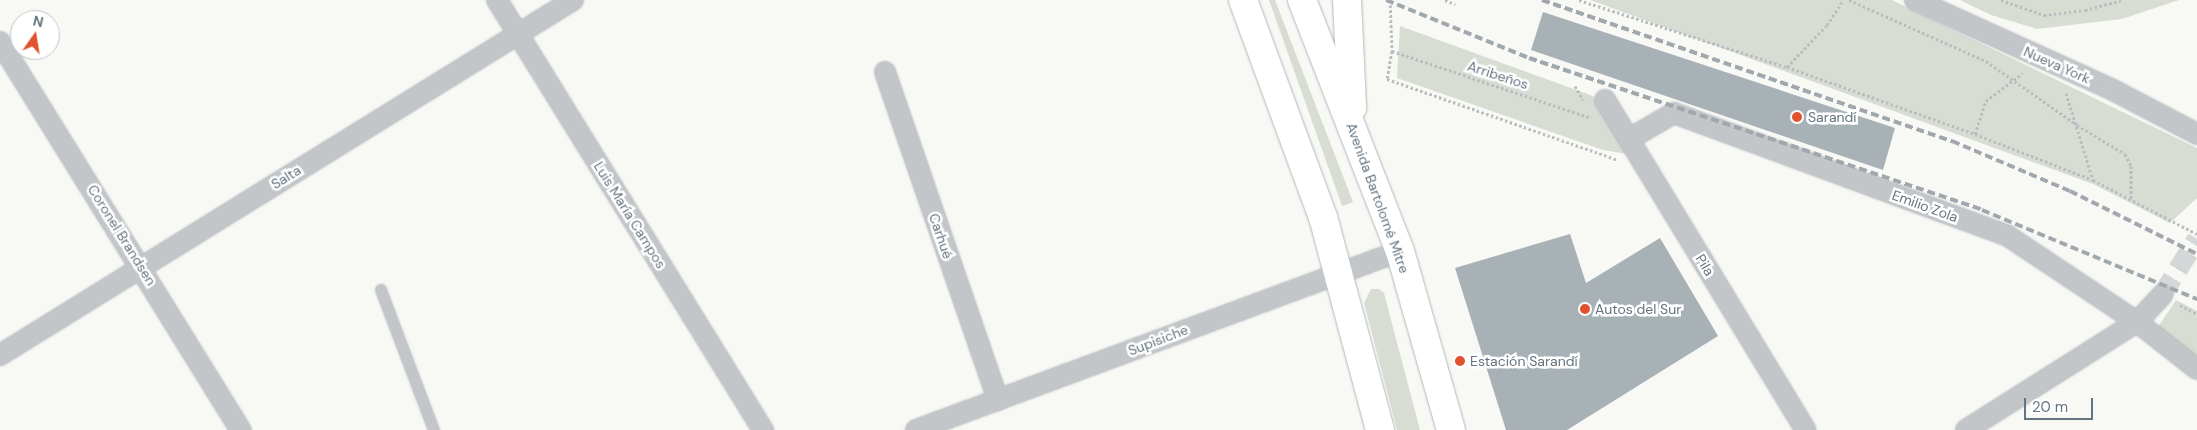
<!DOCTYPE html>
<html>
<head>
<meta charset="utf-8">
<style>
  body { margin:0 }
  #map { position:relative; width:2197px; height:430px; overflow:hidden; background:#f8f8f5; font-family:"DM Sans",sans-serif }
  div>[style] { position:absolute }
  .green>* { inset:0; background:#d8ddd4 }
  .building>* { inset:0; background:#a8b1b6 }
  .minor-tunnel>* { height:20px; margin-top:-10px; transform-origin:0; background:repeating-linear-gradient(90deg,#d3d7d8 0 20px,transparent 0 30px) }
  .path>* { height:3px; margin-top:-1.5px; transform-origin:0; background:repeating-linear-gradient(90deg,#babdc0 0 2.5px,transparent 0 5px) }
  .roads { filter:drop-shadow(0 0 1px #b3b8bc) drop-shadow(0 0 1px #b3b8bc) }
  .service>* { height:10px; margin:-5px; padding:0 5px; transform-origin:5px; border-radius:5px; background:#c2c6c9 }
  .minor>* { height:20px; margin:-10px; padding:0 10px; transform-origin:10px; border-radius:10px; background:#c2c6c9 }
  .primary>* { height:28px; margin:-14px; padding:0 14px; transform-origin:14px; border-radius:14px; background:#fff }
  .rail>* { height:4px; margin-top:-2px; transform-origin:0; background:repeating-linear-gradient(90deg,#a1a8ad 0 8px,transparent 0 12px) }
  .dots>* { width:14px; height:14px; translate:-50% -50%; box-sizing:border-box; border:2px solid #fff; border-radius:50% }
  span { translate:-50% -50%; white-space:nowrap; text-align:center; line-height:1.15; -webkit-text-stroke:5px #fff; paint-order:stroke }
  .street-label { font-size:14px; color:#647480 }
  .poi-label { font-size:14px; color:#647480 }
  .left { translate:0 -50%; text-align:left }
  .north { position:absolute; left:10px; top:10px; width:50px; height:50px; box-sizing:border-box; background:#fff; border:1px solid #c1c7cc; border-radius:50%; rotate:13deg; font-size:14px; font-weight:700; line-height:20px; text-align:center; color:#647480 }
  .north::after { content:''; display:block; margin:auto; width:18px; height:22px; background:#e0512e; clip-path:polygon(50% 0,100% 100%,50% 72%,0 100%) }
  .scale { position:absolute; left:2024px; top:398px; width:69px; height:22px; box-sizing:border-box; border:2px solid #647480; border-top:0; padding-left:6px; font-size:15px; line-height:18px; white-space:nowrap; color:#647480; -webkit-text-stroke:4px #fff; paint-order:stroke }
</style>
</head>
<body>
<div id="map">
  <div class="green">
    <div style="clip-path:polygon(1269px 0,1275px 0,1353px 202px,1342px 206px)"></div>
    <div style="clip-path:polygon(1590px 0,1892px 0,2197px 148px,2197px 198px,2170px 223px,2093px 184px)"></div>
    <div style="clip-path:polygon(1960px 0,2179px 0,2122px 19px,2037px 29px,1991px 15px)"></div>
    <div style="clip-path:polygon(1400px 26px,1593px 96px,1627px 154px,1603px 150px,1397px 78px)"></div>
    <div style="clip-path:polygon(1371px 289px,1379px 289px,1384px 293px,1420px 430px,1397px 430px,1364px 303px)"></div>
    <div style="clip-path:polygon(2176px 300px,2197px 311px,2197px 356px,2158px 327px)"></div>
  </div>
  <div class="building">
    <div style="clip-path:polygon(1543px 12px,1895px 128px,1883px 170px,1531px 50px)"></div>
    <div style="clip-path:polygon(1570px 234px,1586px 283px,1660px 238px,1718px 336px,1567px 430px,1506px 430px,1455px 268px)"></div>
  </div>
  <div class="minor-tunnel">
    <div style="left:2162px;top:295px;width:66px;rotate:-58deg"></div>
  </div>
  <div class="path">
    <div style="left:1390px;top:0;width:51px;rotate:87.8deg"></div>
    <div style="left:1392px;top:51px;width:28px;rotate:100deg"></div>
    <div style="left:1387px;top:79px;width:243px;rotate:19.3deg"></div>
    <div style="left:1445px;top:0;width:11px;rotate:22deg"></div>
    <div style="left:1579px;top:0;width:219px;rotate:17.9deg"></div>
    <div style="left:1787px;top:67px;width:200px;rotate:19.6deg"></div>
    <div style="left:1975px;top:134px;width:127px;rotate:21.3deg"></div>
    <div style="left:2093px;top:180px;width:117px;rotate:27.4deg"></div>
    <div style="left:1849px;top:0;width:150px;rotate:24deg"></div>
    <div style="left:1986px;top:61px;width:111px;rotate:35.1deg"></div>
    <div style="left:2077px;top:125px;width:56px;rotate:31.1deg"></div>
    <div style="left:2125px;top:154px;width:13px;rotate:63deg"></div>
    <div style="left:2131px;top:166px;width:33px;rotate:90deg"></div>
    <div style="left:2001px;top:0;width:46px;rotate:19.2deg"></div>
    <div style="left:2044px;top:15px;width:41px;rotate:-7deg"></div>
    <div style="left:2085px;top:10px;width:38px;rotate:-15deg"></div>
    <div style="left:1392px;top:51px;width:210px;rotate:18.6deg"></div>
    <div style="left:1787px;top:67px;width:58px;rotate:-46.4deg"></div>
    <div style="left:1827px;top:25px;width:30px;rotate:-57deg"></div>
    <div style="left:1575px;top:86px;width:16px;rotate:60deg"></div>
    <div style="left:2066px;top:93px;width:91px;rotate:72.8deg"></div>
    <div style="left:1975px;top:134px;width:35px;rotate:-72deg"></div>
    <div style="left:1986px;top:101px;width:46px;rotate:-37.1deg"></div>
    <div style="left:2180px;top:305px;width:19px;rotate:28deg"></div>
  </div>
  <div class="roads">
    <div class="service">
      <div style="left:381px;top:290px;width:150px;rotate:69.3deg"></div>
    </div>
    <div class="minor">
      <div style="left:497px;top:0;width:506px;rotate:58.26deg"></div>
      <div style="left:1915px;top:0;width:217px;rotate:24.4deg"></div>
      <div style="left:2113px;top:90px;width:95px;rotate:27.6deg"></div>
      <div style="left:0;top:42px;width:457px;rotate:58.2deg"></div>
      <div style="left:885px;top:72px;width:347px;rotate:71deg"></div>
      <div style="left:1605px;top:100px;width:386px;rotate:58.7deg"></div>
      <div style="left:1629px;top:139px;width:52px;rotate:-30deg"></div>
      <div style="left:1674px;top:113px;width:356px;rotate:20.2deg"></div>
      <div style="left:2008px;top:236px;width:155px;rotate:33.7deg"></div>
      <div style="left:2137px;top:322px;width:76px;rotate:38.1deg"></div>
      <div style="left:0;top:355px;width:674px;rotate:-31.78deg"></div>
      <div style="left:916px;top:430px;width:516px;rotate:-20.3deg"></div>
      <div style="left:1966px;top:430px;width:202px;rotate:-32.3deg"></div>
      <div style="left:2137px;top:322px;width:37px;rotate:-47deg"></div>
    </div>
    <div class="primary">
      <div style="left:1243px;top:0;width:231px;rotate:69.8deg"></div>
      <div style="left:1323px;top:217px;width:220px;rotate:75deg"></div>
      <div style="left:1302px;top:0;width:269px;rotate:68.7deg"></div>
      <div style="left:1400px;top:251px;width:186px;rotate:74.1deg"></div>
      <div style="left:1347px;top:0;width:108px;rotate:87.3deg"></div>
    </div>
  </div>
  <div class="rail">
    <div style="left:1386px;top:0;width:154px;rotate:22.1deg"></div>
    <div style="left:1529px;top:58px;width:478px;rotate:18.5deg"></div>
    <div style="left:1982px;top:210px;width:233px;rotate:22.5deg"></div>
    <div style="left:1542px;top:0;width:434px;rotate:19deg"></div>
    <div style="left:1952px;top:141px;width:128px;rotate:23deg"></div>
    <div style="left:2070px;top:191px;width:142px;rotate:26.4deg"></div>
  </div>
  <div class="dots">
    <div style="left:1797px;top:117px;background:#e0512e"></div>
    <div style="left:1585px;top:309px;background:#e0512e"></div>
    <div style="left:1460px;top:361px;background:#e0512e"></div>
  </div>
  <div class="street-label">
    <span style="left:2057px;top:65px;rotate:24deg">Nueva York</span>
    <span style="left:1498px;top:75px;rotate:18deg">Arribeños</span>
    <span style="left:286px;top:177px;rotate:-32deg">Salta</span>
    <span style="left:1378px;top:198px;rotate:70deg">Avenida Bartolomé Mitre</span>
    <span style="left:1925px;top:206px;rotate:20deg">Emilio Zola</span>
    <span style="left:630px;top:215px;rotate:58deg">Luis María Campos</span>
    <span style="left:122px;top:235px;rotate:58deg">Coronel Brandsen</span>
    <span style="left:941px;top:236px;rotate:71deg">Carhué</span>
    <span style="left:1705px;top:265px;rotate:59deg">Pila</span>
    <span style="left:1158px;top:340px;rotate:-21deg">Supisiche</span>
  </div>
  <div class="poi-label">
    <span class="left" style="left:1808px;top:117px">Sarandí</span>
    <span class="left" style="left:1595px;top:309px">Autos del Sur</span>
    <span class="left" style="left:1470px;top:361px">Estación Sarandí</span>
  </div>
  <div class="north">N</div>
  <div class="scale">20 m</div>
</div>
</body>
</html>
